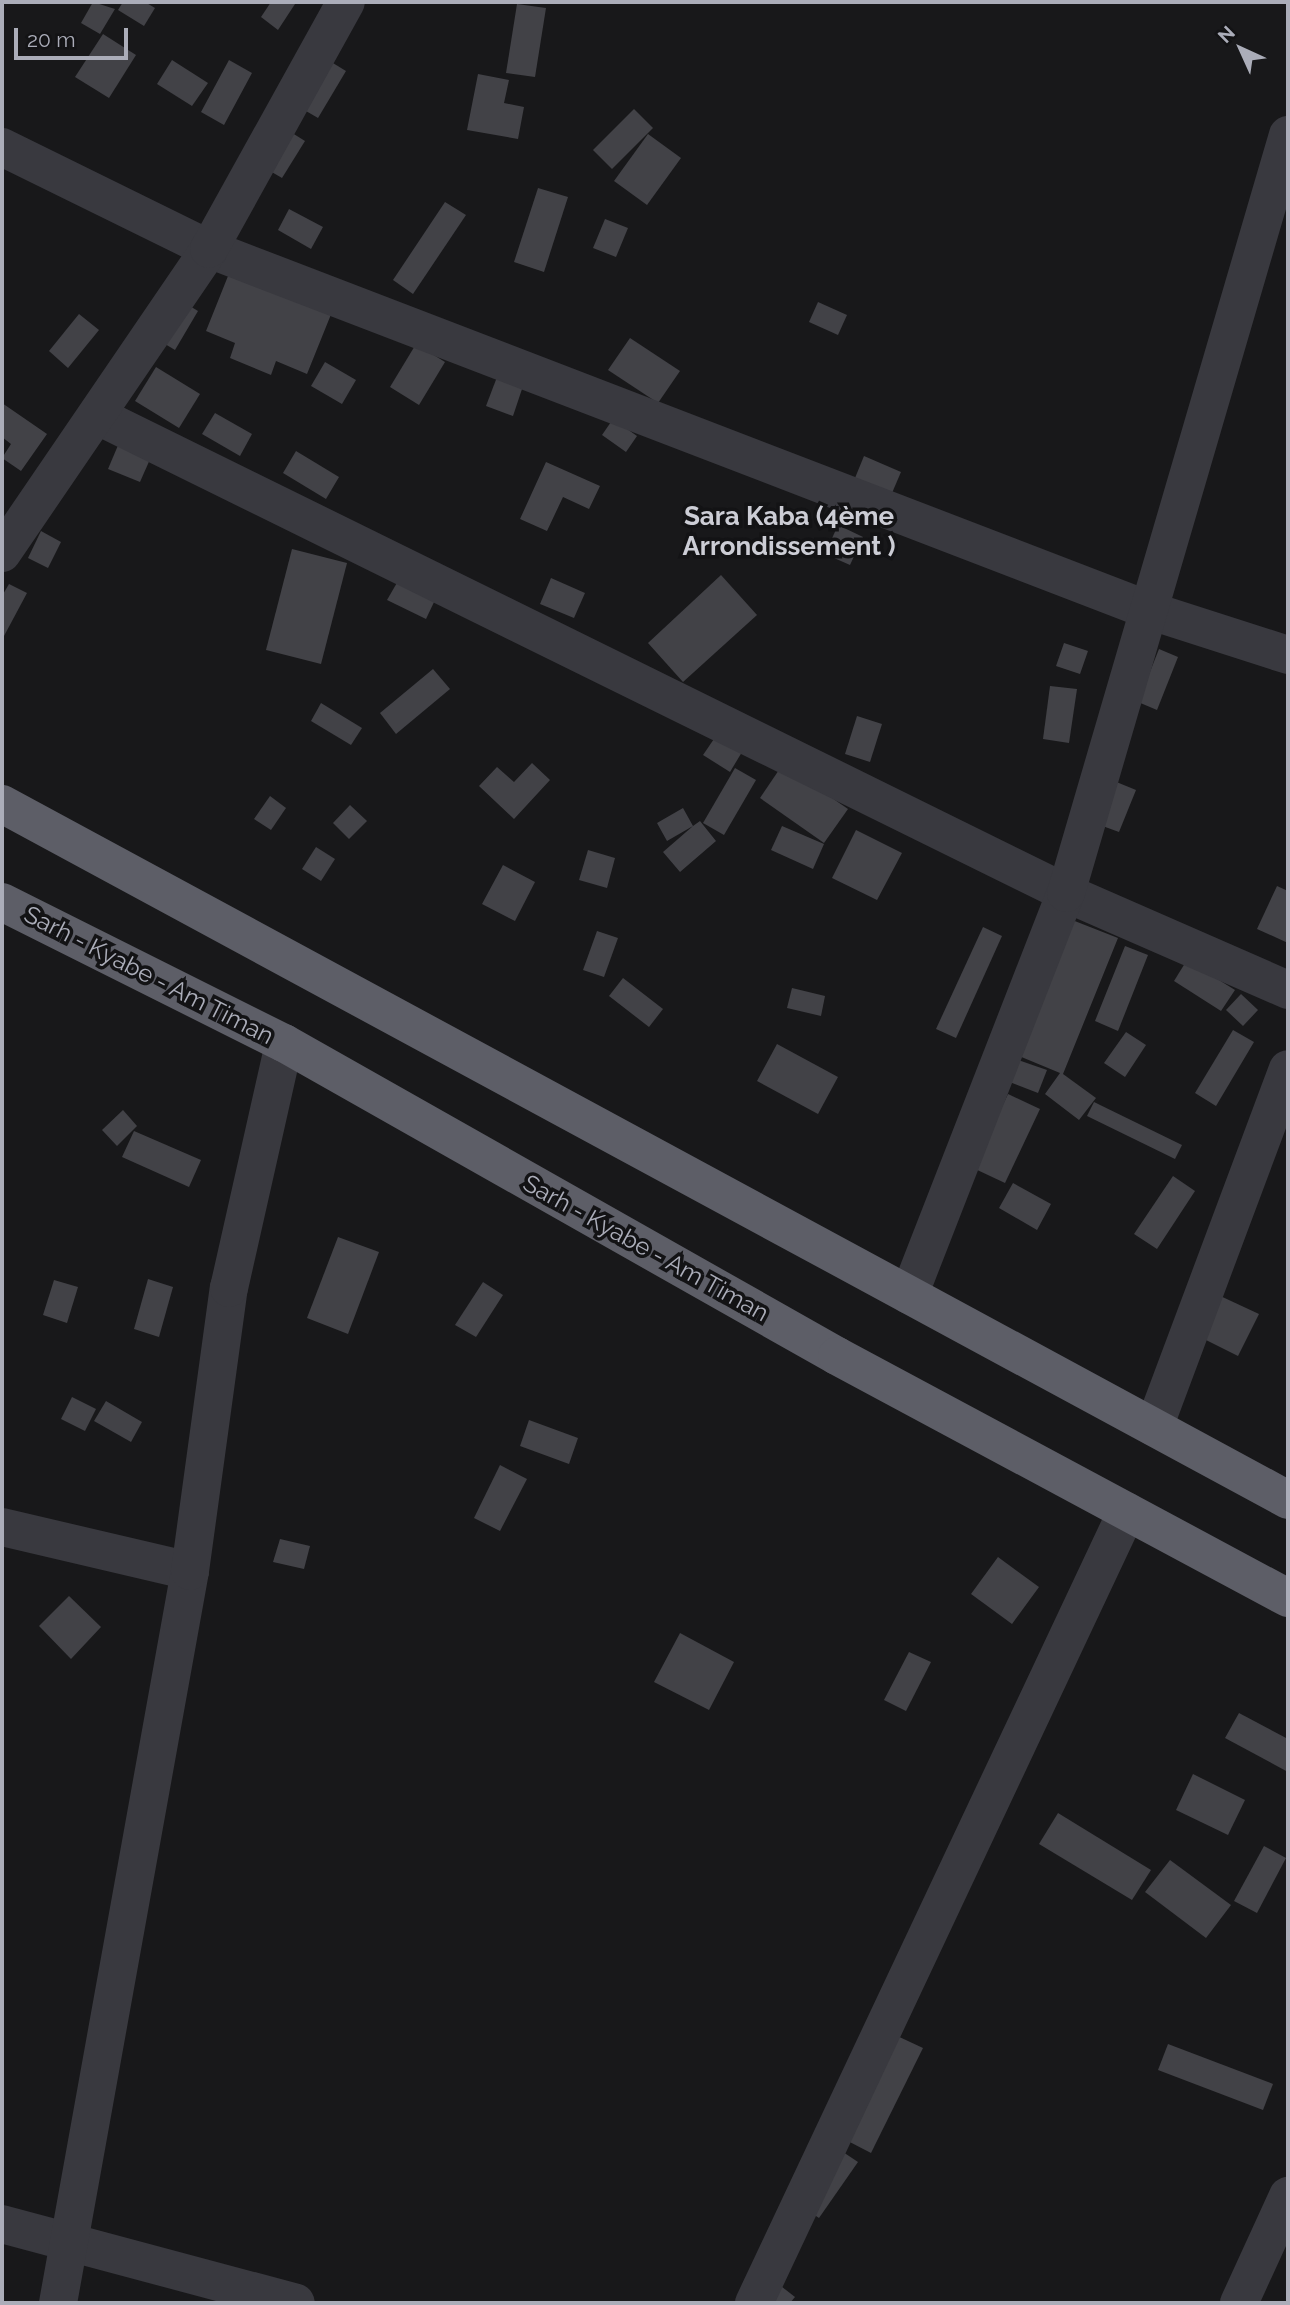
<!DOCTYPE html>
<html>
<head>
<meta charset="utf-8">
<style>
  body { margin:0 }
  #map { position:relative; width:1290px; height:2305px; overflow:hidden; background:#18181a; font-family:Raleway,sans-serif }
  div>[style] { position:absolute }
  .building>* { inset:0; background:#424247 }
  .minor>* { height:38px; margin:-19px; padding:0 19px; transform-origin:19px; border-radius:19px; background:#39393f }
  .trunk>* { height:38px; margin:-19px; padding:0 19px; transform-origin:19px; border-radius:19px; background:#5d5e67 }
  span { translate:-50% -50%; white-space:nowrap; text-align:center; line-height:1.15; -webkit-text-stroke:7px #131315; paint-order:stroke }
  .street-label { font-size:24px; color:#abadb9 }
  .neighbourhood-label { font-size:26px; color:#cccdd5; font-weight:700 }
  .frame { position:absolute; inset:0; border:4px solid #abadb9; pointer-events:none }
  .north { position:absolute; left:1206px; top:14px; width:70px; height:70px; -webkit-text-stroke:5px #131315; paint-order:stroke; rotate:315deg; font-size:19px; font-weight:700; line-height:28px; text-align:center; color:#abadb9 }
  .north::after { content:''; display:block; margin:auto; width:24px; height:32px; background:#abadb9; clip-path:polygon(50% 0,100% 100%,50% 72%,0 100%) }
  .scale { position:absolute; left:14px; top:28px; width:114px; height:32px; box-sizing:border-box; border:4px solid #abadb9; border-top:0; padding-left:9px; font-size:21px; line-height:24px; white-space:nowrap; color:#abadb9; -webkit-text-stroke:5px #131315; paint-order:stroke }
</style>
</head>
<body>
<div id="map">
  <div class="building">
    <div style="clip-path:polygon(93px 2px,115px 9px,100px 34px,81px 23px)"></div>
    <div style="clip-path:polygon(123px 2px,145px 2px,155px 8px,144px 26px,118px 10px)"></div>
    <div style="clip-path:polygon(271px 2px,295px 4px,278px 30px,261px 17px)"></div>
    <div style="clip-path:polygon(517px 4px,546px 8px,535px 77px,506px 73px)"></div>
    <div style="clip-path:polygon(103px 34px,136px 55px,109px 98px,75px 77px)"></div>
    <div style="clip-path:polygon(323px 57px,346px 71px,318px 118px,294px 104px)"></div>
    <div style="clip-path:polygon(172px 60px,208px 83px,192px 106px,157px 84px)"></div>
    <div style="clip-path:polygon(229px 60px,252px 73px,224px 125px,201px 112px)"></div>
    <div style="clip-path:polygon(478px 74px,509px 80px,504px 103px,524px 107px,518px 139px,467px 130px)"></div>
    <div style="clip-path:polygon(634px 109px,653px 128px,612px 169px,593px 150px)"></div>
    <div style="clip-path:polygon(281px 126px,305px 141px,282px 178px,258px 164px)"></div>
    <div style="clip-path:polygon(648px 134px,681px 158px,647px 205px,614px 181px)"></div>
    <div style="clip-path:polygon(538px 188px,568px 197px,544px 272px,514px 262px)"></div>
    <div style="clip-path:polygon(445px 202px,466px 215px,413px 294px,393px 280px)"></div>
    <div style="clip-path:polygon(289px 209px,323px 227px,311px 249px,278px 230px)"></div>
    <div style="clip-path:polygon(605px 219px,628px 228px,616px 257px,593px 248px)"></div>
    <div style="clip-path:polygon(232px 266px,334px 307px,307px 374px,276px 361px,271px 375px,230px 358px,235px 343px,206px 331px)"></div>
    <div style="clip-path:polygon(178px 299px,198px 311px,175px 350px,155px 338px)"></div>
    <div style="clip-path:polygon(818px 302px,847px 315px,838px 335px,809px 322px)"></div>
    <div style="clip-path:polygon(79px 314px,99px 330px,68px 368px,49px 351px)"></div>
    <div style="clip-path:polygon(630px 338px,680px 371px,658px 403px,608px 370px)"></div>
    <div style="clip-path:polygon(416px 344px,445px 362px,419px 405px,390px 387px)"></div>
    <div style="clip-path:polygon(325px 362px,356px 380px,342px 404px,311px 386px)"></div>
    <div style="clip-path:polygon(156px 367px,200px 394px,179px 428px,135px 401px)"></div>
    <div style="clip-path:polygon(497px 377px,523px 386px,513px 416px,486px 406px)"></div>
    <div style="clip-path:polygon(2px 403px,47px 434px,21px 471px,2px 458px,11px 444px,2px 437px)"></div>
    <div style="clip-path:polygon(215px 413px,252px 434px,240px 456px,202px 434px)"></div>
    <div style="clip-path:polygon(613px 419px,637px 436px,626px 452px,602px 435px)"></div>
    <div style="clip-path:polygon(119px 443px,151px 457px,140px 482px,108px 469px)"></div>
    <div style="clip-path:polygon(296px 451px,339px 477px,326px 499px,283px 473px)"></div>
    <div style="clip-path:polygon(864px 456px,901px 472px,892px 493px,855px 478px)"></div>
    <div style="clip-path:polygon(546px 462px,600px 486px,589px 509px,563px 497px,547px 531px,520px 519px)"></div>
    <div style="clip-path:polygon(838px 525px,863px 537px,850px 565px,825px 554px)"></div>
    <div style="clip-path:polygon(41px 531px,61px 542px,48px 568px,28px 558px)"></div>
    <div style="clip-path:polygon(292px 549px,347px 563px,321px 664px,266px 650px)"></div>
    <div style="clip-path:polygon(721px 575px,757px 615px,683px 682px,648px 643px)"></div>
    <div style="clip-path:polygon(551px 578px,585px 593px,574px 618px,540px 604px)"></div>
    <div style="clip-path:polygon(398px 581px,435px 600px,426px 619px,387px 600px)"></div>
    <div style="clip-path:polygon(9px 584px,27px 593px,4px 636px,2px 596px)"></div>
    <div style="clip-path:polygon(1064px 643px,1088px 651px,1080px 674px,1056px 666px)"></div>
    <div style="clip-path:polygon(1159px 649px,1178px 657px,1157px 710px,1138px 702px)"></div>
    <div style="clip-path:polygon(433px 669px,450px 689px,396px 734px,380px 713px)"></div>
    <div style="clip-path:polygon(1050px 686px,1077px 689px,1069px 743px,1043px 739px)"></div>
    <div style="clip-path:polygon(321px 703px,362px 728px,351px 745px,311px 721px)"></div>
    <div style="clip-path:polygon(857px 716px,882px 724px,870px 762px,845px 754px)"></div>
    <div style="clip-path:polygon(716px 736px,742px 752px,730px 772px,703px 755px)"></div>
    <div style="clip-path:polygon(532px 763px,550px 780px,514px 819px,479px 786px,497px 767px,514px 782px)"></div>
    <div style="clip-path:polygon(783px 764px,848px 809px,824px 843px,760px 798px)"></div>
    <div style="clip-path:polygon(735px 768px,756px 780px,724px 835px,703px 823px)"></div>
    <div style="clip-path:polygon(1114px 781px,1136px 790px,1119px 832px,1097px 824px)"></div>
    <div style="clip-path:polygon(270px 796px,286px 808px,271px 830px,254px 819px)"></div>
    <div style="clip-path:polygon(350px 805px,367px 821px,349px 839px,333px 823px)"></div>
    <div style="clip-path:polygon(683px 808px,693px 826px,700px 821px,716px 841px,680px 872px,663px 852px,693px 826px,667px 841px,657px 823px)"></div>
    <div style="clip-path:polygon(782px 826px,824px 844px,813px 869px,771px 850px)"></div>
    <div style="clip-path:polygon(856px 830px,902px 853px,877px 900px,832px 878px)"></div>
    <div style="clip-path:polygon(316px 847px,335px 859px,321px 881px,302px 869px)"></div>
    <div style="clip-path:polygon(588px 850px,615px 858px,607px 888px,579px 880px)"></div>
    <div style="clip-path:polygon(503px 865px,535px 882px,515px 921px,482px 904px)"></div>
    <div style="clip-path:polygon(1277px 886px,1288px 891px,1288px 943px,1257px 929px)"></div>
    <div style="clip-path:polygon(1062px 916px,1118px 938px,1063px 1074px,1096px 1098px,1079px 1120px,1045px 1094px,1060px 1073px,1007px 1051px)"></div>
    <div style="clip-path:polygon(983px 927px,1002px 936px,956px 1038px,936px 1029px)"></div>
    <div style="clip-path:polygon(597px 931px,618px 938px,604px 977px,583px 970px)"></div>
    <div style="clip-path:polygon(1125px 946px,1148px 955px,1118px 1031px,1095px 1021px)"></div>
    <div style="clip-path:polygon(1187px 960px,1235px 990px,1221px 1011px,1174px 981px)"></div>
    <div style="clip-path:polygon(623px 978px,663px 1009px,649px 1027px,609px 996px)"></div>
    <div style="clip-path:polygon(792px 988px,825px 996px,821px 1016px,787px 1008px)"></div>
    <div style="clip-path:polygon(1241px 994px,1258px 1010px,1243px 1026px,1226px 1010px)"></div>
    <div style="clip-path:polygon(1233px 1030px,1254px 1042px,1216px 1106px,1195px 1093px)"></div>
    <div style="clip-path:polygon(1126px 1032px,1146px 1045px,1125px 1077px,1104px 1063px)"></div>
    <div style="clip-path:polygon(777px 1044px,838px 1077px,818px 1114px,757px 1081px)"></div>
    <div style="clip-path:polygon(1015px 1059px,1047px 1070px,1038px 1093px,1007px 1081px)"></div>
    <div style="clip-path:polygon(1008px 1094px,1040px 1109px,1005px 1183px,973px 1168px)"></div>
    <div style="clip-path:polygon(1094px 1102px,1182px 1145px,1175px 1159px,1087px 1116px)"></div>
    <div style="clip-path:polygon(123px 1110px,137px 1126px,117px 1146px,102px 1130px)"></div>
    <div style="clip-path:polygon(134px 1131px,201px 1160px,189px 1187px,122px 1157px)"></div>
    <div style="clip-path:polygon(1173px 1176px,1195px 1191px,1157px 1249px,1134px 1234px)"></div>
    <div style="clip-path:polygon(1013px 1183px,1051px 1204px,1037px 1230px,999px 1208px)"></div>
    <div style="clip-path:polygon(338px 1237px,379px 1252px,348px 1334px,307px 1318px)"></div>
    <div style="clip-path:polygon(148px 1279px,173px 1287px,159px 1337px,134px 1329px)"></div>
    <div style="clip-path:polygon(54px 1280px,78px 1287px,67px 1323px,43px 1315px)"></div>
    <div style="clip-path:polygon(483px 1282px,503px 1295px,476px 1337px,455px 1325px)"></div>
    <div style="clip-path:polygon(1216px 1294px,1259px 1314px,1238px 1356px,1196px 1335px)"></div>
    <div style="clip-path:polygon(72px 1397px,96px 1409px,85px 1431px,61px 1419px)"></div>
    <div style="clip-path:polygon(106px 1401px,142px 1422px,131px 1442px,94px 1421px)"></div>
    <div style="clip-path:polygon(529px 1420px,578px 1438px,569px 1464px,520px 1446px)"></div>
    <div style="clip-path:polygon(500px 1465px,527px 1479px,500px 1531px,474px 1518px)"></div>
    <div style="clip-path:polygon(280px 1539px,310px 1546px,304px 1569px,273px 1562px)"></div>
    <div style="clip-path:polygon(998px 1557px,1039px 1587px,1012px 1624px,971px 1594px)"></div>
    <div style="clip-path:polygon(69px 1596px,101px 1627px,71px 1659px,39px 1626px)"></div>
    <div style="clip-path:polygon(680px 1633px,734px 1662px,709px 1710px,654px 1682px)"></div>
    <div style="clip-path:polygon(909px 1652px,931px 1662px,906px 1711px,884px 1700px)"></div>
    <div style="clip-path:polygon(1239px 1713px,1288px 1739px,1288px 1772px,1225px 1738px)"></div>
    <div style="clip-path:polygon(1193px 1774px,1245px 1800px,1228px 1835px,1176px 1810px)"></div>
    <div style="clip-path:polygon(1058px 1813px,1151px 1870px,1132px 1900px,1039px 1844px)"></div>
    <div style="clip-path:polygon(1264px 1846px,1286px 1858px,1257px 1913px,1234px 1901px)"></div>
    <div style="clip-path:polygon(1170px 1860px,1231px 1905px,1206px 1938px,1145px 1892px)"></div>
    <div style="clip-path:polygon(893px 2034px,923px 2048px,871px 2153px,842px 2138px)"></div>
    <div style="clip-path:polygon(1168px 2044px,1273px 2084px,1263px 2110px,1158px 2070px)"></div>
    <div style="clip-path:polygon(843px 2152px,858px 2162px,819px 2218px,804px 2208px)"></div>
    <div style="clip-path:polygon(777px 2283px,795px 2297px,790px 2303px,761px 2303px)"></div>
  </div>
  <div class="minor">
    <div style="left:2px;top:147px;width:231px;rotate:26.2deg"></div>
    <div style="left:209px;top:249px;width:1009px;rotate:21.02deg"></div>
    <div style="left:1151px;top:611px;width:144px;rotate:17.8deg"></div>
    <div style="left:100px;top:417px;width:1077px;rotate:26.23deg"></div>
    <div style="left:1066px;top:893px;width:242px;rotate:23.6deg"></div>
    <div style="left:2px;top:553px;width:368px;rotate:-55.7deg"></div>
    <div style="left:209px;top:249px;width:282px;rotate:-61deg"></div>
    <div style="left:909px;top:1295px;width:432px;rotate:-68.7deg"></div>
    <div style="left:1066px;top:893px;width:790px;rotate:-73.68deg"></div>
    <div style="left:1154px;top:1427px;width:382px;rotate:-69.5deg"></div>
    <div style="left:2px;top:1527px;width:193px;rotate:13.2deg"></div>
    <div style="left:2px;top:2224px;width:304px;rotate:15deg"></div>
    <div style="left:58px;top:2303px;width:744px;rotate:-79.78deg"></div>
    <div style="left:190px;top:1571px;width:286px;rotate:-82.2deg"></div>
    <div style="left:229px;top:1288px;width:251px;rotate:-77.3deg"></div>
    <div style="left:754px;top:2303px;width:875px;rotate:-64.78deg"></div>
    <div style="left:1239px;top:2303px;width:118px;rotate:-65.4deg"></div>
  </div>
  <div class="trunk">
    <div style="left:2px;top:804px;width:1462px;rotate:28.42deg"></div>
    <div style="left:2px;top:902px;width:315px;rotate:26.6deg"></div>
    <div style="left:284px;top:1043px;width:635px;rotate:29.51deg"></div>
    <div style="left:837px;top:1356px;width:512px;rotate:28.22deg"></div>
  </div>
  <div class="street-label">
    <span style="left:149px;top:975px;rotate:27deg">Sarh - Kyabe - Am Timan</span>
    <span style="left:646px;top:1248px;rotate:29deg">Sarh - Kyabe - Am Timan</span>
  </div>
  <div class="neighbourhood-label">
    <span style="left:789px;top:532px">Sara Kaba (4ème<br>Arrondissement )</span>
  </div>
  <div class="frame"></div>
  <div class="north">N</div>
  <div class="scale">20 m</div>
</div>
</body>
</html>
